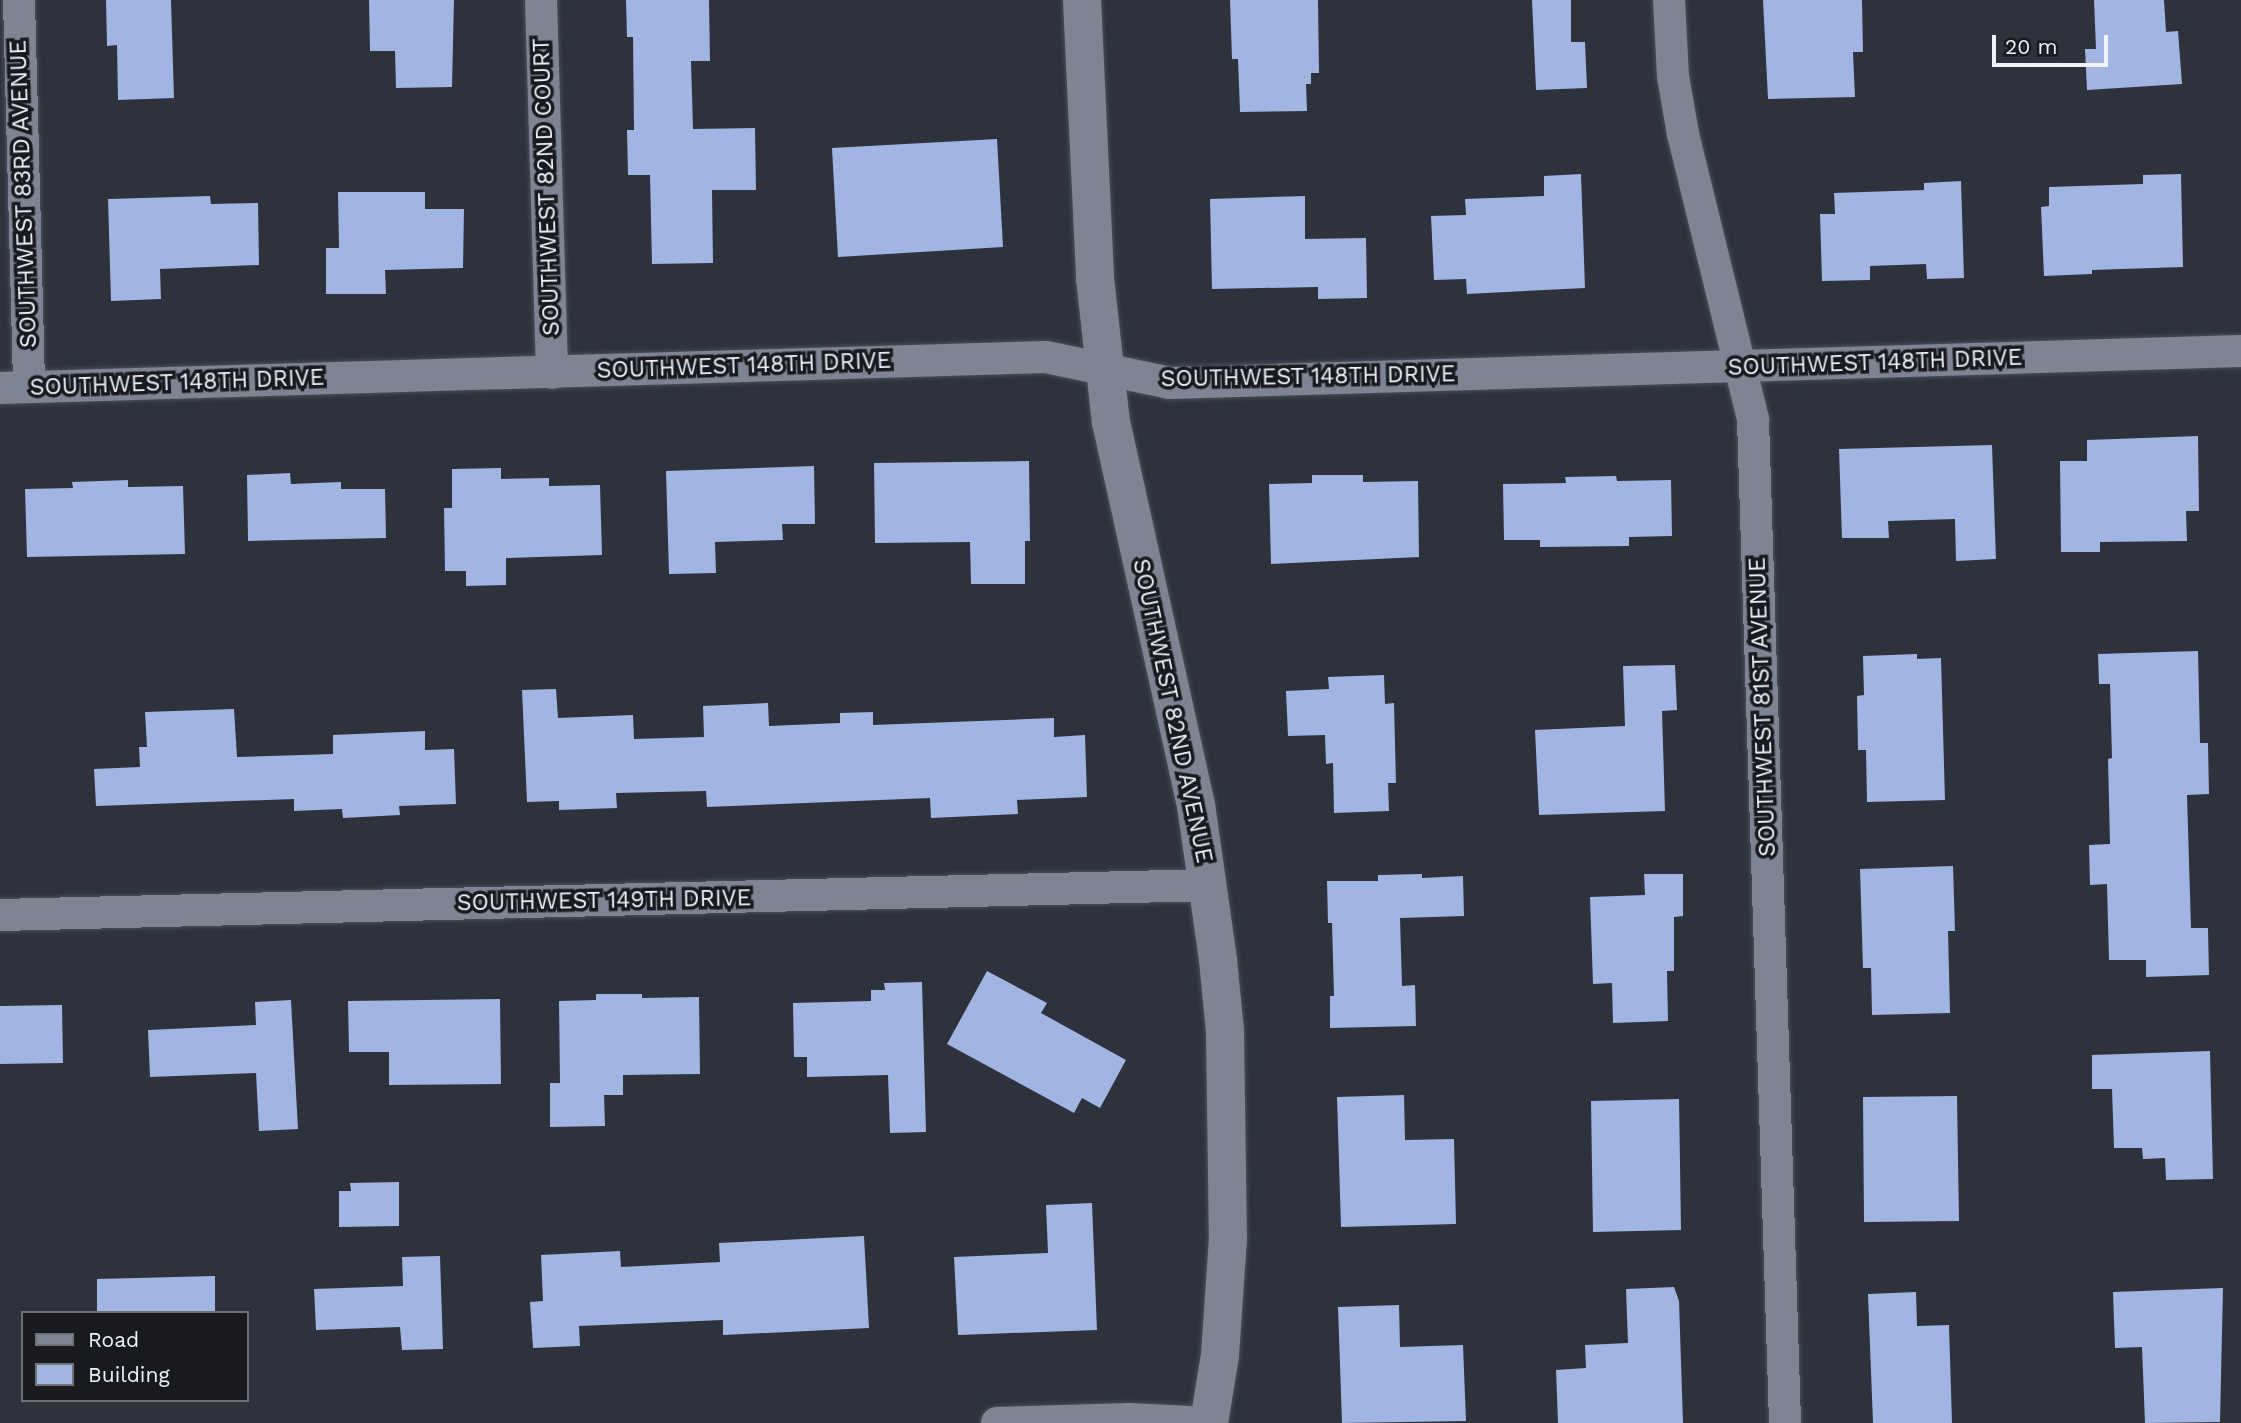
<!DOCTYPE html>
<html>
<head>
<meta charset="utf-8">
<style>
  body { margin:0 }
  #map { position:relative; width:2241px; height:1423px; overflow:hidden; background:#2d323d; font-family:"Work Sans",sans-serif }
  div>[style] { position:absolute }
  .building>* { inset:0; background:#a2b4e2 }
  .roads { filter:drop-shadow(0 0 2px #494e57) drop-shadow(0 0 2px #494e57) }
  .minor>* { height:32px; margin:-16px; padding:0 16px; transform-origin:16px; border-radius:16px; background:#7e8491 }
  .tertiary>* { height:38px; margin:-19px; padding:0 19px; transform-origin:19px; border-radius:19px; background:#7e8491 }
  span { translate:-50% -50%; white-space:nowrap; text-align:center; line-height:1.15; -webkit-text-stroke:7px #181a1f; paint-order:stroke }
  .street-label { font-size:23px; color:#eff2f9 }
  .legend { position:absolute; left:21px; top:1311px; width:228px; height:91px; box-sizing:border-box; background:#181a1f; border:2px solid #6e7076; margin:0; padding:9px 12px; list-style:none; font-size:21px; color:#eff2f9 }
  .legend li { display:flex; align-items:center; gap:14px; height:35px }
  .legend b { width:35px; border:2px solid #6e7076 }
  .scale { position:absolute; left:1992px; top:35px; width:116px; height:32px; box-sizing:border-box; border:4px solid #eff2f9; border-top:0; padding-left:9px; font-size:21px; line-height:24px; white-space:nowrap; color:#eff2f9; -webkit-text-stroke:5px #181a1f; paint-order:stroke }
</style>
</head>
<body>
<div id="map">
  <div class="building">
    <div style="clip-path:polygon(106px 0,171px 0,174px 98px,118px 100px,117px 45px,107px 46px)"></div>
    <div style="clip-path:polygon(369px 0,454px 0,452px 87px,396px 88px,395px 51px,370px 51px)"></div>
    <div style="clip-path:polygon(626px 0,709px 0,710px 61px,691px 61px,693px 129px,755px 128px,756px 190px,712px 190px,713px 263px,652px 264px,650px 175px,628px 175px,627px 130px,634px 130px,633px 37px,627px 37px)"></div>
    <div style="clip-path:polygon(1230px 0,1318px 0,1319px 73px,1311px 73px,1311px 84px,1306px 84px,1307px 111px,1240px 112px,1238px 59px,1232px 59px)"></div>
    <div style="clip-path:polygon(1532px 0,1571px 0,1571px 42px,1585px 42px,1587px 88px,1536px 90px)"></div>
    <div style="clip-path:polygon(1763px 0,1862px 0,1863px 52px,1853px 52px,1855px 97px,1768px 99px)"></div>
    <div style="clip-path:polygon(2094px 0,2164px 0,2166px 32px,2178px 31px,2182px 84px,2087px 90px,2085px 49px,2096px 49px)"></div>
    <div style="clip-path:polygon(997px 139px,1003px 247px,838px 257px,832px 148px)"></div>
    <div style="clip-path:polygon(1581px 174px,1585px 288px,1467px 294px,1466px 279px,1434px 280px,1431px 216px,1466px 215px,1465px 199px,1544px 196px,1544px 176px)"></div>
    <div style="clip-path:polygon(2181px 174px,2183px 267px,2092px 270px,2092px 274px,2044px 276px,2041px 207px,2049px 206px,2049px 187px,2143px 184px,2143px 175px)"></div>
    <div style="clip-path:polygon(1961px 181px,1964px 278px,1927px 279px,1926px 264px,1870px 266px,1870px 280px,1822px 281px,1820px 214px,1835px 214px,1834px 193px,1924px 190px,1924px 183px)"></div>
    <div style="clip-path:polygon(338px 192px,425px 192px,425px 209px,464px 209px,463px 268px,385px 270px,386px 294px,326px 294px,326px 248px,339px 248px)"></div>
    <div style="clip-path:polygon(210px 196px,211px 204px,258px 203px,259px 265px,160px 269px,161px 299px,111px 301px,108px 199px)"></div>
    <div style="clip-path:polygon(1305px 196px,1305px 239px,1366px 238px,1367px 298px,1318px 299px,1318px 287px,1212px 289px,1210px 199px)"></div>
    <div style="clip-path:polygon(2198px 436px,2199px 511px,2186px 511px,2187px 541px,2100px 542px,2100px 552px,2061px 552px,2060px 461px,2087px 461px,2087px 440px)"></div>
    <div style="clip-path:polygon(1992px 445px,1996px 559px,1956px 561px,1955px 519px,1888px 521px,1889px 538px,1842px 538px,1839px 449px)"></div>
    <div style="clip-path:polygon(1029px 461px,1030px 541px,1025px 541px,1025px 584px,971px 584px,970px 542px,875px 543px,874px 463px)"></div>
    <div style="clip-path:polygon(814px 466px,815px 524px,782px 524px,783px 540px,715px 542px,716px 573px,669px 574px,666px 471px)"></div>
    <div style="clip-path:polygon(501px 468px,501px 479px,549px 478px,549px 486px,600px 485px,602px 555px,506px 558px,506px 585px,466px 586px,466px 571px,445px 571px,444px 508px,452px 508px,452px 469px)"></div>
    <div style="clip-path:polygon(290px 473px,291px 484px,341px 482px,341px 489px,385px 489px,386px 538px,248px 541px,247px 475px)"></div>
    <div style="clip-path:polygon(1312px 475px,1363px 475px,1363px 482px,1418px 481px,1419px 557px,1271px 564px,1269px 484px,1312px 483px)"></div>
    <div style="clip-path:polygon(1616px 476px,1617px 481px,1671px 480px,1672px 536px,1629px 537px,1629px 546px,1540px 547px,1540px 540px,1504px 540px,1503px 484px,1566px 483px,1565px 477px)"></div>
    <div style="clip-path:polygon(128px 480px,128px 487px,183px 486px,185px 554px,27px 557px,25px 489px,73px 488px,72px 482px)"></div>
    <div style="clip-path:polygon(2198px 651px,2200px 743px,2208px 743px,2209px 794px,2187px 795px,2191px 928px,2208px 928px,2209px 975px,2146px 977px,2146px 960px,2109px 960px,2107px 884px,2090px 885px,2089px 845px,2110px 844px,2108px 759px,2112px 758px,2110px 684px,2099px 684px,2098px 654px)"></div>
    <div style="clip-path:polygon(1917px 654px,1917px 659px,1941px 658px,1945px 800px,1867px 802px,1866px 750px,1858px 750px,1857px 696px,1864px 695px,1863px 656px)"></div>
    <div style="clip-path:polygon(1675px 665px,1677px 710px,1662px 711px,1665px 811px,1539px 815px,1535px 730px,1625px 726px,1623px 666px)"></div>
    <div style="clip-path:polygon(1384px 675px,1385px 704px,1394px 703px,1396px 783px,1388px 783px,1389px 811px,1334px 813px,1333px 763px,1326px 764px,1325px 735px,1288px 736px,1286px 691px,1329px 689px,1328px 677px)"></div>
    <div style="clip-path:polygon(556px 689px,558px 718px,633px 715px,634px 739px,704px 737px,703px 706px,768px 703px,769px 726px,840px 723px,840px 713px,873px 712px,873px 725px,1054px 718px,1054px 737px,1085px 735px,1087px 797px,1017px 800px,1018px 814px,931px 818px,930px 798px,707px 807px,706px 791px,616px 793px,617px 808px,559px 810px,559px 801px,527px 802px,522px 690px)"></div>
    <div style="clip-path:polygon(234px 709px,237px 757px,333px 754px,333px 735px,425px 731px,425px 750px,454px 749px,456px 804px,399px 806px,400px 815px,343px 818px,342px 809px,294px 811px,294px 799px,96px 806px,94px 769px,140px 767px,139px 747px,147px 747px,145px 712px)"></div>
    <div style="clip-path:polygon(1953px 866px,1955px 931px,1948px 931px,1950px 1013px,1872px 1015px,1871px 968px,1863px 968px,1860px 869px)"></div>
    <div style="clip-path:polygon(1422px 874px,1422px 878px,1463px 876px,1464px 916px,1400px 918px,1402px 986px,1415px 985px,1416px 1026px,1330px 1028px,1330px 996px,1334px 996px,1332px 923px,1328px 923px,1327px 881px,1378px 881px,1378px 875px)"></div>
    <div style="clip-path:polygon(1644px 874px,1683px 874px,1683px 916px,1674px 917px,1674px 971px,1667px 971px,1668px 1021px,1613px 1023px,1612px 983px,1593px 984px,1590px 897px,1645px 895px)"></div>
    <div style="clip-path:polygon(987px 971px,1047px 1003px,1041px 1013px,1126px 1060px,1100px 1108px,1082px 1098px,1074px 1113px,947px 1044px)"></div>
    <div style="clip-path:polygon(922px 982px,926px 1132px,890px 1133px,888px 1075px,807px 1077px,807px 1057px,794px 1057px,793px 1003px,871px 1001px,871px 990px,885px 990px,884px 983px)"></div>
    <div style="clip-path:polygon(596px 994px,642px 994px,642px 998px,699px 997px,700px 1074px,623px 1075px,623px 1095px,604px 1095px,605px 1126px,550px 1127px,550px 1083px,560px 1083px,559px 1001px,596px 1000px)"></div>
    <div style="clip-path:polygon(500px 999px,501px 1084px,389px 1085px,389px 1052px,349px 1052px,348px 1001px)"></div>
    <div style="clip-path:polygon(291px 1000px,298px 1129px,259px 1131px,256px 1073px,150px 1077px,148px 1030px,256px 1025px,255px 1002px)"></div>
    <div style="clip-path:polygon(62px 1005px,63px 1063px,0 1064px,0 1006px)"></div>
    <div style="clip-path:polygon(2210px 1051px,2213px 1179px,2166px 1180px,2165px 1158px,2143px 1159px,2142px 1148px,2114px 1148px,2112px 1089px,2092px 1089px,2092px 1055px)"></div>
    <div style="clip-path:polygon(1404px 1095px,1405px 1140px,1454px 1139px,1456px 1224px,1341px 1227px,1337px 1097px)"></div>
    <div style="clip-path:polygon(1957px 1096px,1959px 1221px,1864px 1222px,1863px 1097px)"></div>
    <div style="clip-path:polygon(1679px 1099px,1681px 1230px,1593px 1232px,1591px 1101px)"></div>
    <div style="clip-path:polygon(399px 1182px,399px 1226px,339px 1227px,339px 1191px,351px 1191px,350px 1183px)"></div>
    <div style="clip-path:polygon(1092px 1203px,1097px 1330px,958px 1335px,954px 1257px,1048px 1253px,1046px 1205px)"></div>
    <div style="clip-path:polygon(864px 1236px,869px 1328px,723px 1335px,723px 1320px,579px 1326px,580px 1346px,533px 1348px,530px 1302px,543px 1301px,541px 1255px,620px 1251px,621px 1267px,720px 1262px,719px 1243px)"></div>
    <div style="clip-path:polygon(440px 1256px,443px 1349px,402px 1350px,400px 1327px,316px 1330px,314px 1289px,403px 1286px,402px 1257px)"></div>
    <div style="clip-path:polygon(215px 1276px,215px 1313px,97px 1313px,97px 1279px)"></div>
    <div style="clip-path:polygon(1674px 1287px,1679px 1301px,1683px 1423px,1558px 1423px,1556px 1370px,1586px 1368px,1585px 1345px,1628px 1343px,1626px 1289px)"></div>
    <div style="clip-path:polygon(2223px 1288px,2220px 1422px,2145px 1423px,2142px 1347px,2115px 1348px,2113px 1292px)"></div>
    <div style="clip-path:polygon(1916px 1292px,1917px 1326px,1949px 1325px,1952px 1423px,1873px 1423px,1868px 1294px)"></div>
    <div style="clip-path:polygon(1399px 1305px,1400px 1347px,1463px 1345px,1466px 1421px,1342px 1423px,1338px 1307px)"></div>
  </div>
  <div class="roads">
    <div class="minor">
      <div style="left:19px;top:0;width:387px;rotate:88.5deg"></div>
      <div style="left:541px;top:0;width:373px;rotate:88.3deg"></div>
      <div style="left:1669px;top:0;width:76px;rotate:87deg"></div>
      <div style="left:1673px;top:76px;width:59px;rotate:80.2deg"></div>
      <div style="left:1683px;top:134px;width:294px;rotate:76.2deg"></div>
      <div style="left:1753px;top:420px;width:1004px;rotate:88.17deg"></div>
      <div style="left:0;top:388px;width:1046px;rotate:-1.7deg"></div>
      <div style="left:1046px;top:357px;width:127px;rotate:11.8deg"></div>
      <div style="left:1170px;top:383px;width:1071px;rotate:-1.71deg"></div>
      <div style="left:0;top:915px;width:1208px;rotate:-1.42deg"></div>
      <div style="left:997px;top:1423px;width:132px;rotate:-1.7deg"></div>
      <div style="left:1129px;top:1419px;width:80px;rotate:2.9deg"></div>
    </div>
    <div class="tertiary">
      <div style="left:1082px;top:0;width:278px;rotate:87.3deg"></div>
      <div style="left:1095px;top:278px;width:145px;rotate:83.7deg"></div>
      <div style="left:1111px;top:422px;width:392px;rotate:77.5deg"></div>
      <div style="left:1196px;top:805px;width:157px;rotate:81.9deg"></div>
      <div style="left:1218px;top:960px;width:71px;rotate:84.4deg"></div>
      <div style="left:1225px;top:1031px;width:207px;rotate:89.2deg"></div>
      <div style="left:1228px;top:1238px;width:117px;rotate:93.9deg"></div>
      <div style="left:1220px;top:1355px;width:69px;rotate:99.2deg"></div>
    </div>
  </div>
  <div class="street-label">
    <span style="left:547px;top:187px;rotate:-92deg">SOUTHWEST 82ND COURT</span>
    <span style="left:24px;top:194px;rotate:-92deg">SOUTHWEST 83RD AVENUE</span>
    <span style="left:1875px;top:363px;rotate:-2deg">SOUTHWEST 148TH DRIVE</span>
    <span style="left:744px;top:366px;rotate:-2deg">SOUTHWEST 148TH DRIVE</span>
    <span style="left:1308px;top:377px;rotate:-1deg">SOUTHWEST 148TH DRIVE</span>
    <span style="left:177px;top:383px;rotate:-2deg">SOUTHWEST 148TH DRIVE</span>
    <span style="left:1763px;top:707px;rotate:-92deg">SOUTHWEST 81ST AVENUE</span>
    <span style="left:1172px;top:711px;rotate:78deg">SOUTHWEST 82ND AVENUE</span>
    <span style="left:604px;top:901px;rotate:-1deg">SOUTHWEST 149TH DRIVE</span>
  </div>
  <ul class="legend">
  <li><b style="height:9px;background:#7e8491"></b>Road</li>
  <li><b style="height:19px;background:#a2b4e2"></b>Building</li>
  </ul>
  <div class="scale">20 m</div>
</div>
</body>
</html>
